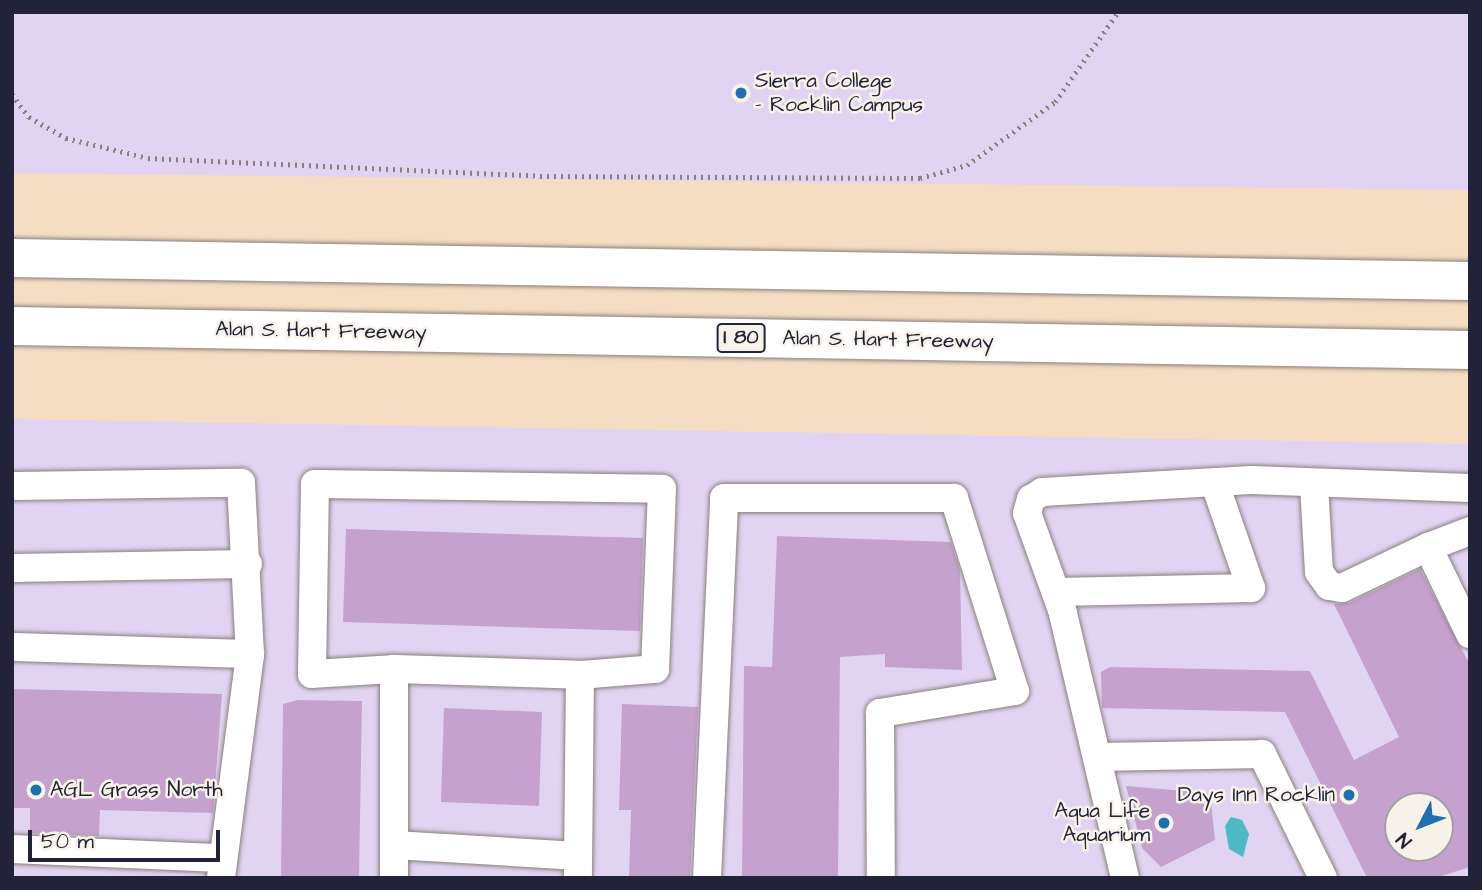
<!DOCTYPE html>
<html>
<head>
<meta charset="utf-8">
<style>
  body { margin:0 }
  #map { position:relative; width:1482px; height:890px; overflow:hidden; background:#f4ddc2; font-family:"Architects Daughter",sans-serif }
  div>[style] { position:absolute }
  .built>* { inset:0; background:#e1d4f3 }
  .water>* { inset:0; background:#4bbac3 }
  .building>* { inset:0; background:#c5a2cd }
  .path>* { height:4.5px; margin-top:-2.25px; transform-origin:0; background:repeating-linear-gradient(90deg,#8b807e 0 2px,transparent 0 7px) }
  .roads { filter:drop-shadow(0 0 2px #8b807e) drop-shadow(0 0 2px #8b807e) }
  .minor>* { height:28px; margin:-14px; padding:0 14px; transform-origin:14px; border-radius:14px; background:#fff }
  .highway>* { height:38px; margin:-19px; padding:0 19px; transform-origin:19px; border-radius:19px; background:#fff }
  .dots>* { width:19px; height:19px; translate:-50% -50%; box-sizing:border-box; border:4px solid #f7f3e8; border-radius:50% }
  span { translate:-50% -50%; white-space:nowrap; text-align:center; line-height:1.15; -webkit-text-stroke:5px #f7f3e8; paint-order:stroke }
  .shield-label span { padding:2px 5px; background:#f7f3e8; border:2px solid; border-radius:5px; -webkit-text-stroke-width:0 }
  .shield-label { font-size:19px; color:#22223b; font-weight:700 }
  .poi-label { font-size:21px; color:#22223b }
  .left { translate:0 -50%; text-align:left }
  .right { translate:-100% -50%; text-align:right }
  .street-label { font-size:21px; color:#22223b }
  .frame { position:absolute; inset:0; border:14px solid #22223b; pointer-events:none }
  .north { position:absolute; left:1384px; top:792px; width:70px; height:70px; box-sizing:border-box; background:#f7f3e8; border:2px solid #a29fa3; border-radius:50%; rotate:228deg; font-size:19px; font-weight:700; line-height:28px; text-align:center; color:#22223b }
  .north::after { content:''; display:block; margin:auto; width:24px; height:32px; background:#1f6fb2; clip-path:polygon(50% 0,100% 100%,50% 72%,0 100%) }
  .scale { position:absolute; left:28px; top:830px; width:192px; height:32px; box-sizing:border-box; border:4px solid #22223b; border-top:0; padding-left:9px; font-size:21px; line-height:24px; white-space:nowrap; color:#22223b; -webkit-text-stroke:5px #f7f3e8; paint-order:stroke }
</style>
</head>
<body>
<div id="map">
  <div class="built">
    <div style="clip-path:polygon(12px 12px,1470px 12px,1470px 190px,12px 173px)"></div>
    <div style="clip-path:polygon(evenodd,12px 419px,1470px 444px,1470px 878px,12px 878px,12px 419px,1398px 806px,1440px 806px,1440px 848px,1398px 848px,1398px 806px)"></div>
  </div>
  <div class="water">
    <div style="clip-path:polygon(1231px 817px,1242px 820px,1249px 834px,1243px 857px,1229px 849px,1225px 826px)"></div>
  </div>
  <div class="building">
    <div style="clip-path:polygon(346px 529px,643px 538px,640px 631px,343px 622px)"></div>
    <div style="clip-path:polygon(777px 536px,951px 542px,960px 571px,962px 670px,885px 667px,885px 654px,840px 657px,838px 878px,742px 878px,744px 666px,772px 667px)"></div>
    <div style="clip-path:polygon(evenodd,1420px 569px,1470px 665px,1470px 867px,1435px 878px,1367px 878px,1285px 712px,1102px 708px,1101px 672px,1110px 667px,1310px 671px,1354px 760px,1399px 737px,1334px 604px,1349px 603px,1420px 569px,1398px 806px,1440px 806px,1440px 848px,1398px 848px,1398px 806px)"></div>
    <div style="clip-path:polygon(12px 689px,222px 694px,213px 813px,100px 810px,99px 836px,30px 833px,30px 808px,12px 808px)"></div>
    <div style="clip-path:polygon(298px 700px,362px 701px,359px 878px,281px 878px,283px 704px)"></div>
    <div style="clip-path:polygon(622px 704px,698px 707px,690px 878px,629px 878px,631px 810px,619px 810px)"></div>
    <div style="clip-path:polygon(444px 708px,542px 712px,539px 806px,441px 802px)"></div>
    <div style="clip-path:polygon(1126px 786px,1210px 793px,1215px 840px,1161px 867px,1142px 848px)"></div>
  </div>
  <div class="path">
    <div style="left:12px;top:94px;width:29px;rotate:54deg"></div>
    <div style="left:29px;top:117px;width:43px;rotate:29.6deg"></div>
    <div style="left:66px;top:138px;width:84px;rotate:13.7deg"></div>
    <div style="left:148px;top:158px;width:392px;rotate:2.6deg"></div>
    <div style="left:540px;top:176px;width:380px;rotate:0.3deg"></div>
    <div style="left:920px;top:178px;width:49px;rotate:-15.5deg"></div>
    <div style="left:967px;top:165px;width:108px;rotate:-35.6deg"></div>
    <div style="left:1055px;top:102px;width:110px;rotate:-55deg"></div>
  </div>
  <div class="roads">
    <div class="minor">
      <div style="left:1314px;top:485px;width:87px;rotate:86.7deg"></div>
      <div style="left:1319px;top:572px;width:17px;rotate:54deg"></div>
      <div style="left:1329px;top:586px;width:13px;rotate:9deg"></div>
      <div style="left:1342px;top:588px;width:95px;rotate:-25.5deg"></div>
      <div style="left:12px;top:486px;width:229px;rotate:-0.8deg"></div>
      <div style="left:241px;top:483px;width:171px;rotate:87deg"></div>
      <div style="left:250px;top:654px;width:238px;rotate:-178.3deg"></div>
      <div style="left:1470px;top:531px;width:45px;rotate:159.1deg"></div>
      <div style="left:1428px;top:547px;width:97px;rotate:64.2deg"></div>
      <div style="left:12px;top:568px;width:236px;rotate:-1deg"></div>
      <div style="left:1057px;top:592px;width:194px;rotate:-1.2deg"></div>
      <div style="left:1251px;top:588px;width:107px;rotate:-109.1deg"></div>
      <div style="left:394px;top:669px;width:186px;rotate:1.8deg"></div>
      <div style="left:1097px;top:757px;width:165px;rotate:-1deg"></div>
      <div style="left:1262px;top:754px;width:138px;rotate:63.8deg"></div>
      <div style="left:394px;top:845px;width:184px;rotate:3.4deg"></div>
      <div style="left:12px;top:849px;width:209px;rotate:2.5deg"></div>
      <div style="left:221px;top:878px;width:226px;rotate:-82.6deg"></div>
      <div style="left:394px;top:878px;width:209px;rotate:-90deg"></div>
      <div style="left:394px;top:669px;width:82px;rotate:176.5deg"></div>
      <div style="left:312px;top:674px;width:190px;rotate:-89.1deg"></div>
      <div style="left:315px;top:484px;width:347px;rotate:0.8deg"></div>
      <div style="left:662px;top:489px;width:180px;rotate:92.2deg"></div>
      <div style="left:655px;top:669px;width:75px;rotate:175.4deg"></div>
      <div style="left:580px;top:675px;width:203px;rotate:90.6deg"></div>
      <div style="left:707px;top:878px;width:380px;rotate:-87.4deg"></div>
      <div style="left:724px;top:498px;width:230px"></div>
      <div style="left:954px;top:498px;width:202px;rotate:72.5deg"></div>
      <div style="left:1015px;top:691px;width:137px;rotate:170.7deg"></div>
      <div style="left:880px;top:713px;width:165px;rotate:89.7deg"></div>
      <div style="left:1125px;top:878px;width:272px;rotate:-103.2deg"></div>
      <div style="left:1063px;top:613px;width:106px;rotate:-109.8deg"></div>
      <div style="left:1027px;top:513px;width:15px;rotate:-74deg"></div>
      <div style="left:1031px;top:499px;width:13px;rotate:-32deg"></div>
      <div style="left:1042px;top:492px;width:209px;rotate:-3.3deg"></div>
      <div style="left:1251px;top:480px;width:219px;rotate:2.1deg"></div>
    </div>
    <div class="highway">
      <div style="left:12px;top:258px;width:1458px;rotate:0.9deg"></div>
      <div style="left:12px;top:326px;width:1458px;rotate:0.94deg"></div>
    </div>
  </div>
  <div class="dots">
    <div style="left:741px;top:93px;background:#1f6fb2"></div>
    <div style="left:36px;top:790px;background:#1f6fb2"></div>
    <div style="left:1349px;top:795px;background:#1f6fb2"></div>
    <div style="left:1164px;top:823px;background:#1f6fb2"></div>
  </div>
  <div class="shield-label">
    <span style="left:741px;top:338px">I 80</span>
  </div>
  <div class="poi-label">
    <span class="left" style="left:755px;top:93px">Sierra College<br>- Rocklin Campus</span>
    <span class="left" style="left:50px;top:790px">AGL Grass North</span>
    <span class="right" style="left:1335px;top:795px">Days Inn Rocklin</span>
    <span class="right" style="left:1150px;top:823px">Aqua Life<br>Aquarium</span>
  </div>
  <div class="street-label">
    <span style="left:321px;top:331px;rotate:1deg">Alan S. Hart Freeway</span>
    <span style="left:888px;top:340px;rotate:1deg">Alan S. Hart Freeway</span>
  </div>
  <div class="frame"></div>
  <div class="north">N</div>
  <div class="scale">50 m</div>
</div>
</body>
</html>
